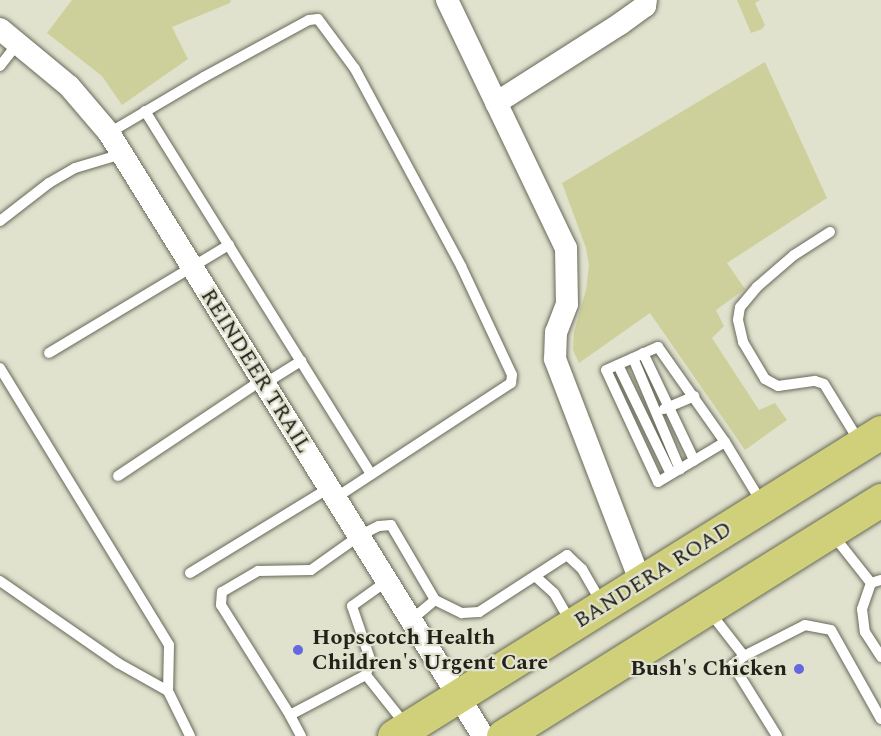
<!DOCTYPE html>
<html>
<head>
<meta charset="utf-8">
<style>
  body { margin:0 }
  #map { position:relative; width:881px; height:736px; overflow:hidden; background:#e0e2ce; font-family:Spectral,serif }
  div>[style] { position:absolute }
  .green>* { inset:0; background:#cdd09b }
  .roads { filter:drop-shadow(0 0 2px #686959) drop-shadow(0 0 2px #686959) }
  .lane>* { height:10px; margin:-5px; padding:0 5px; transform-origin:5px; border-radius:5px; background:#fff }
  .street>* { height:22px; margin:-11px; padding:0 11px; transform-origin:11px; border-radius:11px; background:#fff }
  .primary>* { height:33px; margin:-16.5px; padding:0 16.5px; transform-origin:16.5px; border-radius:16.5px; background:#d0d07b }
  .dots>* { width:16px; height:16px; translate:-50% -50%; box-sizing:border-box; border:3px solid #e0e2ce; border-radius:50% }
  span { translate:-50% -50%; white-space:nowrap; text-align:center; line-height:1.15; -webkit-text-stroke:4.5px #e0e2ce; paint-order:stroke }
  .street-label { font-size:22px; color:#22221b }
  .poi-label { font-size:22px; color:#22221b; font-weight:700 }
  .left { translate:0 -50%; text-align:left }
  .right { translate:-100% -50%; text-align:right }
</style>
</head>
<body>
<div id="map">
  <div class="green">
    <div style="clip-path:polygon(72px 0,231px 0,230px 3px,172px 27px,188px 59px,122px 105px,102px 76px,47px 33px)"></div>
    <div style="clip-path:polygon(737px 0,760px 0,755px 3px,765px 25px,762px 29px,751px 33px)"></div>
    <div style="clip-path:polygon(765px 62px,827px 198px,727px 263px,745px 289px,716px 310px,724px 326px,712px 338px,759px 410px,775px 403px,787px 420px,745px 450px,650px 313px,579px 363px,573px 350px,574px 332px,586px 290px,589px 265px,586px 248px,562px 183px)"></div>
  </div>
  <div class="roads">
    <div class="lane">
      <div style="left:0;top:66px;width:29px;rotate:-52deg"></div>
      <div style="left:145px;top:111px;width:428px;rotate:58.1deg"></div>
      <div style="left:109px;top:133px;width:110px;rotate:-30.5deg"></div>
      <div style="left:204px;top:77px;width:119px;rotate:-28.5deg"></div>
      <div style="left:309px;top:20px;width:9px;rotate:-6deg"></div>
      <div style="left:318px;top:19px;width:62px;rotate:53.5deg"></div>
      <div style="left:355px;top:69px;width:224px;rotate:61.7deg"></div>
      <div style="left:461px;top:266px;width:120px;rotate:64.9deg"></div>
      <div style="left:512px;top:375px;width:8px;rotate:97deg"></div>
      <div style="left:511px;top:383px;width:210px;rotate:146.8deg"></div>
      <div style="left:0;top:221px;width:62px;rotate:-37.8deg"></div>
      <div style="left:49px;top:183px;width:30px;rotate:-30deg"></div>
      <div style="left:75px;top:168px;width:49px;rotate:-16.6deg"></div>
      <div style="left:830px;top:232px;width:43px;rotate:147.4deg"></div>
      <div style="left:794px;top:255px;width:49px;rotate:139.1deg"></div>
      <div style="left:757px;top:287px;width:26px;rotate:130deg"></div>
      <div style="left:740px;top:307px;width:13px;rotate:99deg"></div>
      <div style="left:738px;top:320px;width:23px;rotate:77deg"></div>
      <div style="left:743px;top:342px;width:43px;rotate:59.3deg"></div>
      <div style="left:765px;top:379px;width:15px;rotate:28deg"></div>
      <div style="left:778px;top:386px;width:37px;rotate:-8deg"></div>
      <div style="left:815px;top:381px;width:9px;rotate:18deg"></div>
      <div style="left:824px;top:384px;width:67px;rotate:58.4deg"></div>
      <div style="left:49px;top:353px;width:210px;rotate:-31deg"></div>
      <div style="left:643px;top:353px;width:119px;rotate:64.5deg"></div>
      <div style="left:633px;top:358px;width:121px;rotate:67.1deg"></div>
      <div style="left:618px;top:365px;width:121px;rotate:64.1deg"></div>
      <div style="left:0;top:368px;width:324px;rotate:58.6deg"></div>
      <div style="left:169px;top:645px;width:46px;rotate:91.2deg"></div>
      <div style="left:168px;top:691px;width:50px;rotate:63.9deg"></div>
      <div style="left:264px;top:384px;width:44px;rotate:-31.9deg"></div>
      <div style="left:664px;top:409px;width:33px;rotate:-23deg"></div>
      <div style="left:725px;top:442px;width:78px;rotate:149.2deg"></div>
      <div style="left:658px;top:482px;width:123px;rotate:-114.9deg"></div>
      <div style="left:606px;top:370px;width:57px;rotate:-23.9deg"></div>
      <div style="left:658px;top:347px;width:116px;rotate:54.8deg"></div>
      <div style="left:725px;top:442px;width:71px;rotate:58.8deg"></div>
      <div style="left:118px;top:476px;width:173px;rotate:-33.7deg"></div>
      <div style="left:833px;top:535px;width:61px;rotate:51.6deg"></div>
      <div style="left:871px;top:583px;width:10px;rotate:-17deg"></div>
      <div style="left:190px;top:573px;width:163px;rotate:-31.4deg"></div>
      <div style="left:535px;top:576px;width:25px;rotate:42deg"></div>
      <div style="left:554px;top:593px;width:34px;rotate:60deg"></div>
      <div style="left:0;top:581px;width:144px;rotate:34.8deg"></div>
      <div style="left:118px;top:663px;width:57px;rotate:29.2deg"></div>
      <div style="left:871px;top:583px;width:28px;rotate:109deg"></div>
      <div style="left:862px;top:609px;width:23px;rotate:83deg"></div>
      <div style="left:865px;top:632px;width:30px;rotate:57deg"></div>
      <div style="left:435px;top:600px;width:30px;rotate:26deg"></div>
      <div style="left:462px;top:613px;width:17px;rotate:-3deg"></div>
      <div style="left:479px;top:612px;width:105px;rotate:-32.9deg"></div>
      <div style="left:567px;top:555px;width:21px;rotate:43deg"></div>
      <div style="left:582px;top:569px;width:39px;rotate:60deg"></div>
      <div style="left:709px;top:611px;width:57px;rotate:52.1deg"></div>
      <div style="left:366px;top:675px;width:63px;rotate:51.5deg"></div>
      <div style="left:290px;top:715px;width:130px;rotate:-122.1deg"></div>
      <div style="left:221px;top:605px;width:13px;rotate:-86deg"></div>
      <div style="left:222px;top:592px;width:42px;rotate:-30.3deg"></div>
      <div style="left:258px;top:571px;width:53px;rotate:-1.1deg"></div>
      <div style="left:311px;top:570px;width:59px;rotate:-35.3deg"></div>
      <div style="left:359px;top:536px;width:22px;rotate:-27deg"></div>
      <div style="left:379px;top:526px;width:12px;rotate:-5deg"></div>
      <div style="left:391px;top:525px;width:87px;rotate:59.6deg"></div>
      <div style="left:435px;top:600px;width:31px;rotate:140deg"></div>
      <div style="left:301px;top:736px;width:24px;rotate:-118deg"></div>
      <div style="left:290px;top:715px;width:86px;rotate:-27.8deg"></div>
      <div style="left:366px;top:675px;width:16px;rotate:-76deg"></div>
      <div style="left:370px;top:659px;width:56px;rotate:-108.8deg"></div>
      <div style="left:352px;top:606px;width:43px;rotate:-35.5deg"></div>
      <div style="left:777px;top:736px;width:84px;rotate:-121.8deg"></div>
      <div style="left:733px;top:665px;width:14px;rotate:-39deg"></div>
      <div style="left:744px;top:656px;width:68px;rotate:-26.9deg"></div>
      <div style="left:805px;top:625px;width:26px;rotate:11deg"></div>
      <div style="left:831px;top:630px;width:102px;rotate:60.7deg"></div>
    </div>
    <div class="street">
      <div style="left:447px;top:0;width:275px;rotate:64.4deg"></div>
      <div style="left:566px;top:248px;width:56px;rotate:89deg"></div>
      <div style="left:567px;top:304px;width:30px;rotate:111deg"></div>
      <div style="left:556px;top:332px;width:27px;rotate:92deg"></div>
      <div style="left:555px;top:359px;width:240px;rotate:69deg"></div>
      <div style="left:0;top:29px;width:89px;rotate:39.6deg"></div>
      <div style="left:69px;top:86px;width:62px;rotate:49.6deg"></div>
      <div style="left:109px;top:133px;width:710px;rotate:58.19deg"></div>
      <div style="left:496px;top:103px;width:147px;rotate:-32.5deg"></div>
      <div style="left:620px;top:24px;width:31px;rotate:-36deg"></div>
      <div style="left:645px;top:6px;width:6px;rotate:-81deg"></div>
    </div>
    <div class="primary">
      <div style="left:394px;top:736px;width:574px;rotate:-31.97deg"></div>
      <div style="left:503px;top:736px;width:446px;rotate:-32deg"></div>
    </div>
  </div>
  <div class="dots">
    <div style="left:298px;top:650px;background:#6567e0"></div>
    <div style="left:799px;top:669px;background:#6567e0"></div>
  </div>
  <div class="street-label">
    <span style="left:256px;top:371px;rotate:58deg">REINDEER TRAIL</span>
    <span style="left:653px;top:575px;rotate:-32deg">BANDERA ROAD</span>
  </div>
  <div class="poi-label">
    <span class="left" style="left:312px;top:650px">Hopscotch Health<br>Children's Urgent Care</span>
    <span class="right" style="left:787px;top:669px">Bush's Chicken</span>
  </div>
</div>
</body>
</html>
